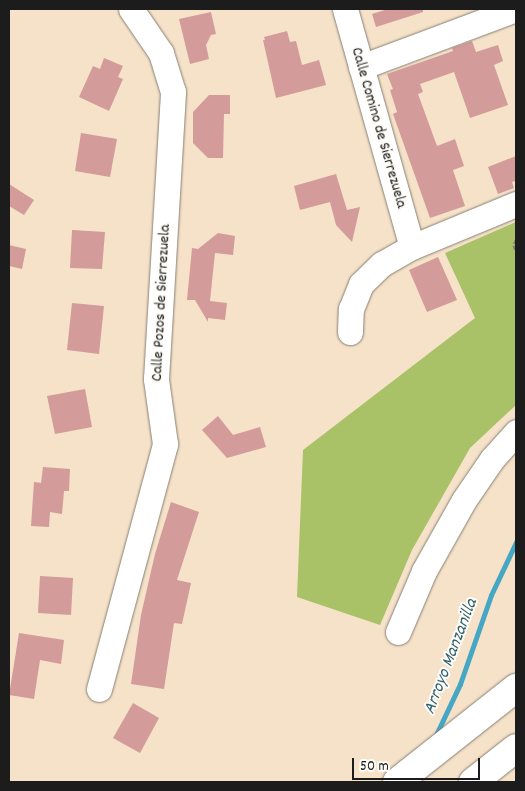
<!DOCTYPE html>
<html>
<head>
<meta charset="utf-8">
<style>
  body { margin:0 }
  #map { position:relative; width:525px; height:791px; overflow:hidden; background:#f5e2c9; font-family:Dekko,sans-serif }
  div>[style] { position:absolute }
  .green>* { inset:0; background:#a9c167 }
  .stream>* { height:5px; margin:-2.5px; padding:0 2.5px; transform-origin:2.5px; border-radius:2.5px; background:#45a7c4 }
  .building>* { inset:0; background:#d39b9a }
  .path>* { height:3px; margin-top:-1.5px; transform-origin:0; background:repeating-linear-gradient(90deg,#887f72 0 4px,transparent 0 8px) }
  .roads { filter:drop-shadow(0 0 1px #887f72) drop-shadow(0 0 1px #887f72) }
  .minor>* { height:25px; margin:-12.5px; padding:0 12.5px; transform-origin:12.5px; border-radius:12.5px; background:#fff }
  .highway>* { height:28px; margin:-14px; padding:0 14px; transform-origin:14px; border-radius:14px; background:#fff }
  span { translate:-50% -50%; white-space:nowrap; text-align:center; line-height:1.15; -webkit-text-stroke:4px #fdfcf7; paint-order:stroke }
  .street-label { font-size:16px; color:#1c1c1c }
  .water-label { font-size:18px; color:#306270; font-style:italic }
  .frame { position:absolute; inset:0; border:10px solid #1c1c1c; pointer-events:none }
  .scale { position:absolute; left:352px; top:758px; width:128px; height:22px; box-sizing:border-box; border:2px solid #1c1c1c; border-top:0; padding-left:6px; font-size:15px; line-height:18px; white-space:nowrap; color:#1c1c1c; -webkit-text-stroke:4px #fdfcf7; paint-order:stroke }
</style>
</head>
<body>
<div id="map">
  <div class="green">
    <div style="clip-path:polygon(516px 222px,516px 405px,470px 448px,412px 550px,380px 625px,297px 597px,303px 450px,475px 318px,445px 253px)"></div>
  </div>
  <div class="stream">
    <div style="left:434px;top:739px;width:61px;rotate:-64.7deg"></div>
    <div style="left:460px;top:684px;width:94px;rotate:-70.8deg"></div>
    <div style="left:491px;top:595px;width:59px;rotate:-64.7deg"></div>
  </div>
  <div class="building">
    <div style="clip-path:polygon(388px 9px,423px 9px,423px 12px,376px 27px,372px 14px)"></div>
    <div style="clip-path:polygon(211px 12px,216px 34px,211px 35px,206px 45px,209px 59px,190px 64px,179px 19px)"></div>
    <div style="clip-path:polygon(287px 31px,290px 42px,296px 41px,302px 65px,319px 60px,326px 85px,276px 98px,263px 40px,265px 40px,264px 37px)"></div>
    <div style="clip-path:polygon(472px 41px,476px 52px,498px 45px,503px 61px,494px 65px,508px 105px,470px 118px,454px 72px,420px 84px,423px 92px,418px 94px,437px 146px,455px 139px,464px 166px,453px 170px,465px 206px,430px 218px,393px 114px,397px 112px,390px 90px,393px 89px,387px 74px,453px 51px,452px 48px)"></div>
    <div style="clip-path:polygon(104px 58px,123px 66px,118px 77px,123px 79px,109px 111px,79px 97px,93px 66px,100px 69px)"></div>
    <div style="clip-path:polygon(209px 95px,230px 95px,230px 114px,224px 114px,223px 158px,208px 158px,193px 143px,193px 112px)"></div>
    <div style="clip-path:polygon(81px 133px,117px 139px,110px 177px,75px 171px)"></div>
    <div style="clip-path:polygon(516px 156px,516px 181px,512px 182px,514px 188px,498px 194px,488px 167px)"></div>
    <div style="clip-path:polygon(336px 174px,347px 210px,360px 207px,352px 242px,336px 225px,330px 202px,300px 210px,294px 186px)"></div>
    <div style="clip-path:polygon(9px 184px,34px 200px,24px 215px,9px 206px)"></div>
    <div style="clip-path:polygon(72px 230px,105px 232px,102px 269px,70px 268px)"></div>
    <div style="clip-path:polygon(218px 233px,235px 236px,233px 255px,215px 253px,210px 301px,227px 303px,225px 320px,208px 318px,208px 322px,195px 300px,187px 300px,192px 248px,198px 249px)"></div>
    <div style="clip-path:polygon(9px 245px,26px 249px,22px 269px,9px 266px)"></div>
    <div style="clip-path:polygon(438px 257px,457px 300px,427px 312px,409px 270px)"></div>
    <div style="clip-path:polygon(72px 303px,104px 306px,99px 354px,67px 350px)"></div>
    <div style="clip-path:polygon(85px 389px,92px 427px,55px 434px,47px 396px)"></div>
    <div style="clip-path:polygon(218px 416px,233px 435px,260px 427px,266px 447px,227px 458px,202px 430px)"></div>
    <div style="clip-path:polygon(43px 467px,70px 469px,69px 491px,64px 491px,62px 514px,50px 512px,49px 527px,31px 526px,34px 482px,41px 483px)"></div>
    <div style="clip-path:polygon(171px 502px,199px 512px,177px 580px,191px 583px,182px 624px,174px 623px,164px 689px,131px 684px,141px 615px,155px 554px)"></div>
    <div style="clip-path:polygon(40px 576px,73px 578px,71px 615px,38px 613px)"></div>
    <div style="clip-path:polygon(19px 633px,64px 640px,61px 664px,40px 660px,34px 699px,9px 695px)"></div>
    <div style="clip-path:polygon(133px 703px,159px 718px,140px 753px,113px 738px)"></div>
  </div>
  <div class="path">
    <div style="left:516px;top:240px;width:5px;rotate:112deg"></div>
    <div style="left:514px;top:245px;width:6px;rotate:72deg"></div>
  </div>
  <div class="roads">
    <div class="minor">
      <div style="left:345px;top:9px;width:247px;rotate:74.3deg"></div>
      <div style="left:361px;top:67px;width:165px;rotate:-20.5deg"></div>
      <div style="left:350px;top:332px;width:23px;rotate:-88deg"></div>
      <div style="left:351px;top:309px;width:27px;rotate:-68deg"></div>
      <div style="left:361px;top:284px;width:29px;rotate:-44deg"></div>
      <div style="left:382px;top:264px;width:34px;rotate:-30deg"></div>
      <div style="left:412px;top:247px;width:113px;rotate:-22.5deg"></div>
      <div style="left:398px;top:632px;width:66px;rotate:-66.9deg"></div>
      <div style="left:424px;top:571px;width:81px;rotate:-60.6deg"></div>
      <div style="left:464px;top:500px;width:50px;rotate:-55.7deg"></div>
      <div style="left:492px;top:459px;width:36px;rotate:-48deg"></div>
      <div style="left:99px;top:689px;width:254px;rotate:-74.9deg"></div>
      <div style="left:165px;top:444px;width:66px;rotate:-97.9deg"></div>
      <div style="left:156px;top:379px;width:288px;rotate:-86.6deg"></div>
      <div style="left:173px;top:92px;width:41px;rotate:-107.1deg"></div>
      <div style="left:161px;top:53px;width:53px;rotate:-124.3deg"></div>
    </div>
    <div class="highway">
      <div style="left:397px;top:782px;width:152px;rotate:-38.3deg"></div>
      <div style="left:473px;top:782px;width:55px;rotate:-38.3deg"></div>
    </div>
  </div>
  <div class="street-label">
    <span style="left:378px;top:128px;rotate:74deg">Calle Comino de Sierrezuela</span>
    <span style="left:162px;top:303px;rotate:-87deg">Calle Pozos de Sierrezuela</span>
  </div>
  <div class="water-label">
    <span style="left:452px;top:657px;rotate:-69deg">Arroyo Manzanilla</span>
  </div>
  <div class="frame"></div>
  <div class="scale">50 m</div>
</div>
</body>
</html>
